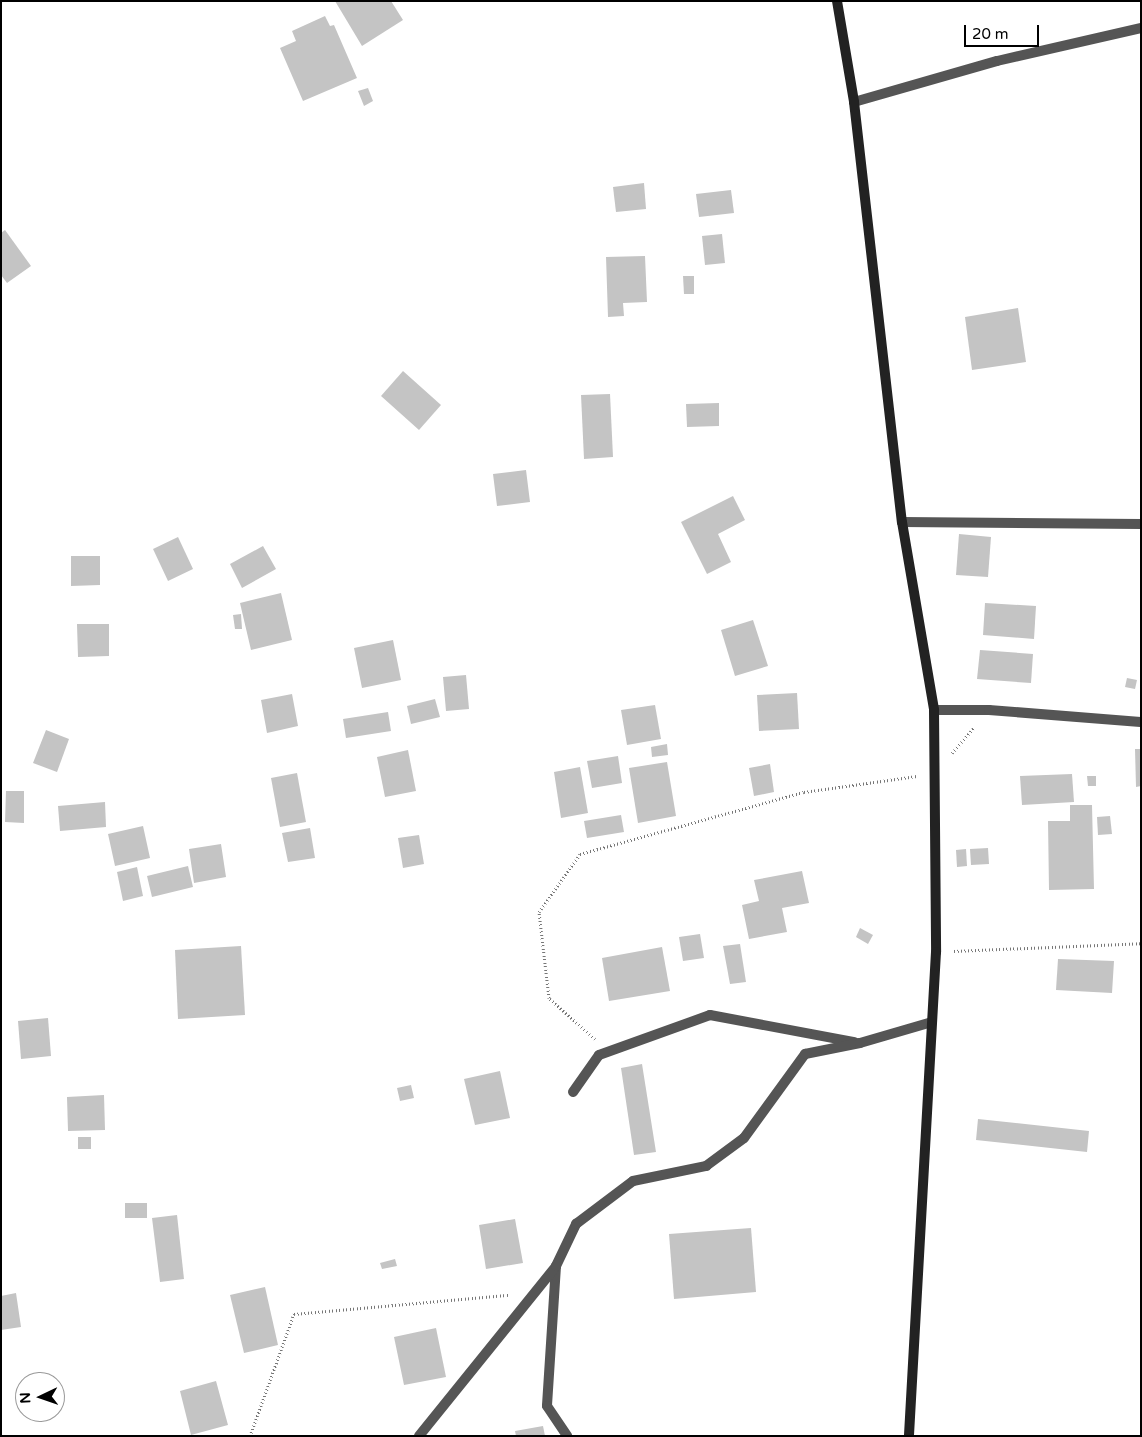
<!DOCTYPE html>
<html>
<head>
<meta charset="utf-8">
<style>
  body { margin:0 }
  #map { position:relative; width:1142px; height:1437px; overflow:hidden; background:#fff; font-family:"Varela Round",sans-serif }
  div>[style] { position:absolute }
  .building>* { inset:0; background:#c4c4c4 }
  .path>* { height:3px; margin-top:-1.5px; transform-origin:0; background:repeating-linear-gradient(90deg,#777 0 1px,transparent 0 3.5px) }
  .street>* { height:10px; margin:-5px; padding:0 5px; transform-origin:5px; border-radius:5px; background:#555 }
  .secondary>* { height:10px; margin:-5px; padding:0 5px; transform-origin:5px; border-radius:5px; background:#222 }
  span { translate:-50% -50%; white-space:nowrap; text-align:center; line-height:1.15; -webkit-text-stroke:4px #fff; paint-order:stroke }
  .frame { position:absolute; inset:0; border:2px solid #000; pointer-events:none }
  .north { position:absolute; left:15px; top:1372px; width:50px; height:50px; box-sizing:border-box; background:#fff; border:1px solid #999; border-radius:50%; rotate:267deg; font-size:14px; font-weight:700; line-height:20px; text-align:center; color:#000 }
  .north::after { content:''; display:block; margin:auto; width:18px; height:22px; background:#000; clip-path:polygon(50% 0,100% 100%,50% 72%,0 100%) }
  .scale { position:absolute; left:964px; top:25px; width:75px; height:22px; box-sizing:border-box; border:2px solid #000; border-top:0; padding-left:6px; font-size:15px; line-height:18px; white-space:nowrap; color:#000; -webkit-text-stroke:4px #fff; paint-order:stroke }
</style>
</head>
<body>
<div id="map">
  <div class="building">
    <div style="clip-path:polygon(335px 1px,391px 1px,403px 20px,362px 46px)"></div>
    <div style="clip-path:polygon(325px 16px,330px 26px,334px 25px,357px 78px,303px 101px,280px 48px,296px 41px,292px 31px)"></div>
    <div style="clip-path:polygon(368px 88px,373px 101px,364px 106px,358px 91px)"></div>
    <div style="clip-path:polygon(644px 183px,646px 209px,616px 212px,613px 187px)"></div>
    <div style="clip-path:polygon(731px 190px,734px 213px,699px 217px,696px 194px)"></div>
    <div style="clip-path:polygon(5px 230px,31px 266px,7px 283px,1px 275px,1px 233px)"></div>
    <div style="clip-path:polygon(722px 234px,725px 263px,705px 265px,702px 236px)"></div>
    <div style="clip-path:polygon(645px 256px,647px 302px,623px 303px,624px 316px,608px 317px,606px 257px)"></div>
    <div style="clip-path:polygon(683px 276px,694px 276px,694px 294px,684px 294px)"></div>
    <div style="clip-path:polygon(1018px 308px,1026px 362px,972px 370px,965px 317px)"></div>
    <div style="clip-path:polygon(403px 371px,441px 405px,419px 430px,381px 396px)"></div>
    <div style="clip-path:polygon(610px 394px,613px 457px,584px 459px,581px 395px)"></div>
    <div style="clip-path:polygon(719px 403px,719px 426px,687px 427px,686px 404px)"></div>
    <div style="clip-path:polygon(526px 470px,530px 502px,497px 506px,493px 474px)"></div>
    <div style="clip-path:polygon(733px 496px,745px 520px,718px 534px,731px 562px,707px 574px,681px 522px)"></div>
    <div style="clip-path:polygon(959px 534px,991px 537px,988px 577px,956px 575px)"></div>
    <div style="clip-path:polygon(178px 537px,193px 569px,168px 581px,153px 549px)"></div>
    <div style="clip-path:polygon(263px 546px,276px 569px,242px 588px,230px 564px)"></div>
    <div style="clip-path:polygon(71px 556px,100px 556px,100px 585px,71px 586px)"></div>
    <div style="clip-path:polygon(281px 593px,292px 640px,251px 650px,240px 603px)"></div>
    <div style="clip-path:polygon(985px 603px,1036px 606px,1034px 639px,983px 635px)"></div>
    <div style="clip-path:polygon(241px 614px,242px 629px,235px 629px,233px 615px)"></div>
    <div style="clip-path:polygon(753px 620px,768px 666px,735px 676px,721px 630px)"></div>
    <div style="clip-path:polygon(77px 624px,109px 624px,109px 656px,78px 657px)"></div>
    <div style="clip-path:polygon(393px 640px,401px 680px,362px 688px,354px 648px)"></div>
    <div style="clip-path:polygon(980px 650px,1033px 654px,1031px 683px,977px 679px)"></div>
    <div style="clip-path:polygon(466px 675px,469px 709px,446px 711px,443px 677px)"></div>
    <div style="clip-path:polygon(1127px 678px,1137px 680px,1135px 689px,1125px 687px)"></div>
    <div style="clip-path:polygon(797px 693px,799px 729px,759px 731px,757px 695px)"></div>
    <div style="clip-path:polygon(292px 694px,298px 726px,267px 733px,261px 700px)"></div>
    <div style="clip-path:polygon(435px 699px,440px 717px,411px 724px,407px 706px)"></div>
    <div style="clip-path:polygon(655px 705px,661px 739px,627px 745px,621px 710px)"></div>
    <div style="clip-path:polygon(388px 712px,391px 731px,346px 738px,343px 719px)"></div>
    <div style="clip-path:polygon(46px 730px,69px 739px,57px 772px,33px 763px)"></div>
    <div style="clip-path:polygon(667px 744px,668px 755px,652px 757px,651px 747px)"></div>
    <div style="clip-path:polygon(1135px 749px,1141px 749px,1141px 786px,1136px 787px)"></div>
    <div style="clip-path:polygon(408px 750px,416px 791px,385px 797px,377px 757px)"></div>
    <div style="clip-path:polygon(618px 756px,622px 783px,592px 788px,587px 761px)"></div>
    <div style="clip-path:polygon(667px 762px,676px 816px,638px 823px,629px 768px)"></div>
    <div style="clip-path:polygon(770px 764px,774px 792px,754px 796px,749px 768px)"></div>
    <div style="clip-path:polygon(580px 767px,588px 813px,561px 818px,554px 772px)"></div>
    <div style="clip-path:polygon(297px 773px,306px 822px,280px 827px,271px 778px)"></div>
    <div style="clip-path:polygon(1072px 774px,1074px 802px,1022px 805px,1020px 776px)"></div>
    <div style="clip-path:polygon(1087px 776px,1096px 776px,1096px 786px,1088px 786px)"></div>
    <div style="clip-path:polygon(6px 791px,24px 791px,24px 823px,5px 822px)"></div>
    <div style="clip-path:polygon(105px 802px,106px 827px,60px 831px,58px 806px)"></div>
    <div style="clip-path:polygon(1070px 805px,1092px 805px,1094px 889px,1049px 890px,1048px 821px,1070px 821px)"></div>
    <div style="clip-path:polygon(621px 815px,624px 832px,587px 838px,584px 821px)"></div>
    <div style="clip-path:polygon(1110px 816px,1112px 834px,1098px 835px,1097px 817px)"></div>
    <div style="clip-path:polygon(143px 826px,150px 858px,115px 866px,108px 834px)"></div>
    <div style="clip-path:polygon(310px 828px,315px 858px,288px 862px,282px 833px)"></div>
    <div style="clip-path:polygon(419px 835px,424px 864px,403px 868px,398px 838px)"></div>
    <div style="clip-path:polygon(221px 844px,226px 877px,194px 883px,189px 849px)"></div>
    <div style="clip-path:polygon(988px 848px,989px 864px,971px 865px,970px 849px)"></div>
    <div style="clip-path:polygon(966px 849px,967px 866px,957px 867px,956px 850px)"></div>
    <div style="clip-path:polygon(188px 866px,193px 887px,152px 897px,147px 876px)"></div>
    <div style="clip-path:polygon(137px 867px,143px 896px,123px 901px,117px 872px)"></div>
    <div style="clip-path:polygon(802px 871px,809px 903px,782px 908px,787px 932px,749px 939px,742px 905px,759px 901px,754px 880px)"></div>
    <div style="clip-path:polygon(860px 928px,873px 935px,868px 944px,856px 937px)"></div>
    <div style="clip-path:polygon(700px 934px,704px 958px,683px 961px,679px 937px)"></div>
    <div style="clip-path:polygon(740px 944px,746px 982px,730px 984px,723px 946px)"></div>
    <div style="clip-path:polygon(241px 946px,245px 1015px,178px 1019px,175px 950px)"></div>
    <div style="clip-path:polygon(662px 947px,670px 991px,609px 1001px,602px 958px)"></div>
    <div style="clip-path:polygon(1058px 959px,1114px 961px,1112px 993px,1056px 990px)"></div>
    <div style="clip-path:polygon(48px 1018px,51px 1056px,21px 1059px,18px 1021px)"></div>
    <div style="clip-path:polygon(642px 1064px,656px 1152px,634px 1155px,621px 1068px)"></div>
    <div style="clip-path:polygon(500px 1071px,510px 1118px,475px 1125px,464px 1079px)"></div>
    <div style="clip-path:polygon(411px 1085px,414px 1098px,400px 1101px,397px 1088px)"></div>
    <div style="clip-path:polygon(104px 1095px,105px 1130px,68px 1131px,67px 1097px)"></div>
    <div style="clip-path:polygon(978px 1119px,1089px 1131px,1087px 1152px,976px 1140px)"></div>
    <div style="clip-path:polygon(78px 1137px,91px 1137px,91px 1149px,78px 1149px)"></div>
    <div style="clip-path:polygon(125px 1203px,147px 1203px,147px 1218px,125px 1218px)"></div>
    <div style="clip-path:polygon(177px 1215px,184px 1279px,160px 1282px,152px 1218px)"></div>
    <div style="clip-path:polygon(515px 1219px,523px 1263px,486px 1269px,479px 1225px)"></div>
    <div style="clip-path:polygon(751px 1228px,756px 1292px,674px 1299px,669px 1234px)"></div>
    <div style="clip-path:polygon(395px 1259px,397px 1266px,382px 1269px,380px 1263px)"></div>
    <div style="clip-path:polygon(265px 1287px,278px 1345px,244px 1353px,230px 1295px)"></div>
    <div style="clip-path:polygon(16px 1293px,21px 1327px,1px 1330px,1px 1296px)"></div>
    <div style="clip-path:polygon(436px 1328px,446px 1377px,404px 1385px,394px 1337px)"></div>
    <div style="clip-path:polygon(216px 1381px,228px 1425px,191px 1435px,180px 1391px)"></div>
    <div style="clip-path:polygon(543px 1426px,545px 1436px,516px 1436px,515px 1431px)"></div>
  </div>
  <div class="path">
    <div style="left:952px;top:753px;width:33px;rotate:-49deg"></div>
    <div style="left:954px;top:951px;width:187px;rotate:-2.4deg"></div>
    <div style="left:595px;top:1039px;width:62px;rotate:-138.3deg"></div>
    <div style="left:549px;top:998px;width:87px;rotate:-96.6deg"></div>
    <div style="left:539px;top:912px;width:71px;rotate:-54.7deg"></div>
    <div style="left:580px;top:854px;width:232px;rotate:-15.5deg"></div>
    <div style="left:804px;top:792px;width:114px;rotate:-8.1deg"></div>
    <div style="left:250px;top:1436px;width:130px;rotate:-70.2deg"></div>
    <div style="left:294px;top:1314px;width:216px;rotate:-5.1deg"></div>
  </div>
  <div class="street">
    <div style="left:854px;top:102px;width:149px;rotate:-16deg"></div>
    <div style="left:997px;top:61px;width:148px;rotate:-12.9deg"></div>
    <div style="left:902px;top:522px;width:239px;rotate:0.5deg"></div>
    <div style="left:934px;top:710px;width:55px"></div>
    <div style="left:989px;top:710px;width:152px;rotate:4.5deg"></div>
    <div style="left:573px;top:1092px;width:45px;rotate:-54.9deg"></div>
    <div style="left:599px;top:1055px;width:118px;rotate:-19.8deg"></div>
    <div style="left:710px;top:1015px;width:147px;rotate:10.6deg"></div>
    <div style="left:556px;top:1266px;width:140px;rotate:93.7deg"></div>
    <div style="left:547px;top:1406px;width:36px;rotate:56deg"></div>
    <div style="left:419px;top:1436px;width:218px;rotate:-51.1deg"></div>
    <div style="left:556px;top:1266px;width:47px;rotate:-64.5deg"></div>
    <div style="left:576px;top:1224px;width:71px;rotate:-37deg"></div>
    <div style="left:633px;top:1181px;width:75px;rotate:-11.6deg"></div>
    <div style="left:706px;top:1166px;width:47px;rotate:-36.4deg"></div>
    <div style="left:744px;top:1138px;width:104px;rotate:-54deg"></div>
    <div style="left:805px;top:1054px;width:56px;rotate:-11.3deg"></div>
    <div style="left:860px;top:1043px;width:75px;rotate:-16.3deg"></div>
  </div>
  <div class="secondary">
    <div style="left:837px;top:1px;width:102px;rotate:80.4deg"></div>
    <div style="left:854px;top:102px;width:423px;rotate:83.5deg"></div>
    <div style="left:902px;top:522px;width:191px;rotate:80.3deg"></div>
    <div style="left:934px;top:710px;width:242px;rotate:89.5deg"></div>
    <div style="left:936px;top:952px;width:485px;rotate:93.2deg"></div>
  </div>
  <div class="frame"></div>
  <div class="north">N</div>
  <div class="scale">20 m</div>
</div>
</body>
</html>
